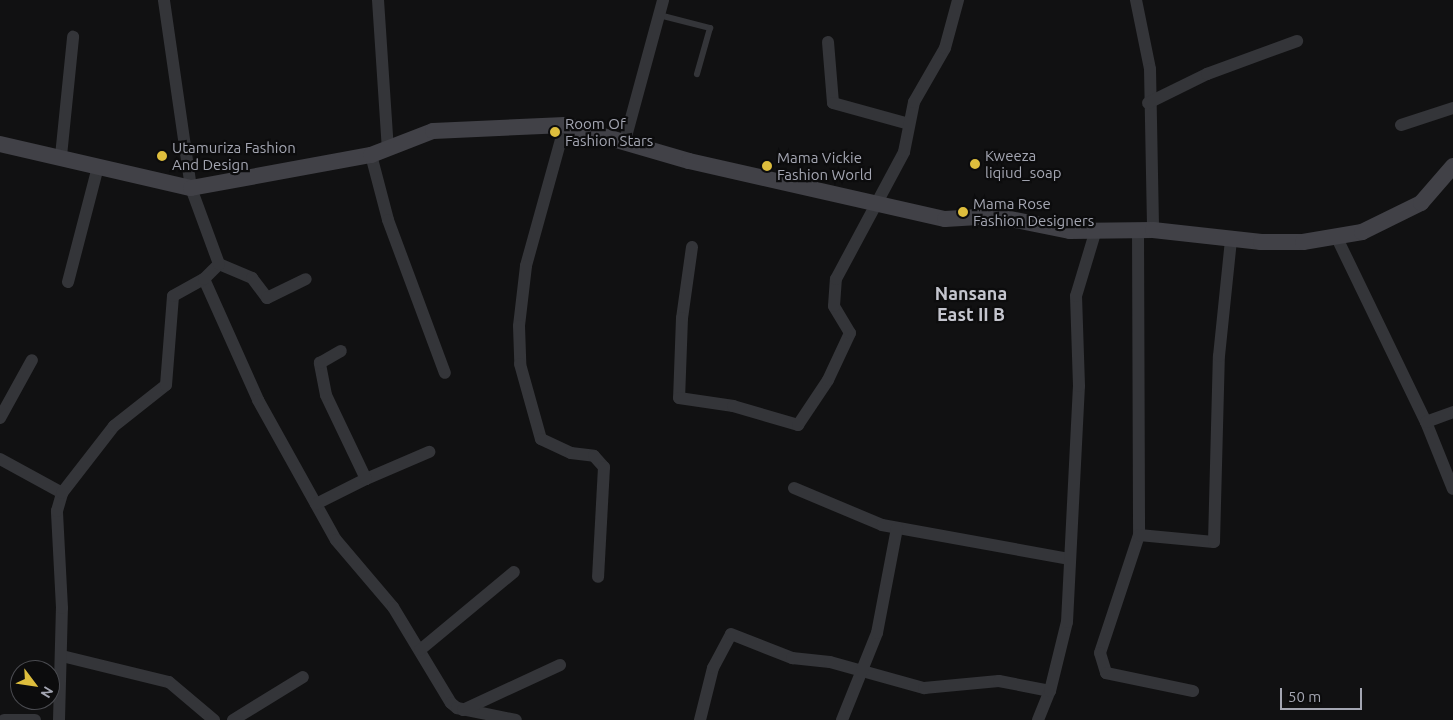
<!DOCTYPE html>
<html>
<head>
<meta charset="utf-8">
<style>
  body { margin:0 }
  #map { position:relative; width:1453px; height:720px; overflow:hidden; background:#111112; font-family:Ubuntu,sans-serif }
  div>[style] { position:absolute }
  .lane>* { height:6px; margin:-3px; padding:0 3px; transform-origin:3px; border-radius:3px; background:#343539 }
  .street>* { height:12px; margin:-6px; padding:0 6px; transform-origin:6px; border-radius:6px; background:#343539 }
  .secondary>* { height:16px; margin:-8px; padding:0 8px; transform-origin:8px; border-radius:8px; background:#414147 }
  .dots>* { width:14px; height:14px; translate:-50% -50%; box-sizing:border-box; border:2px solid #0c0c0d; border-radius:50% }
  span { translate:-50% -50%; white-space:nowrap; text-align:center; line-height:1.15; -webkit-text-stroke:4.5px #0c0c0d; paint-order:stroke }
  .poi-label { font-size:15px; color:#a4a6b2 }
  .left { translate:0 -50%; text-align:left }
  .quarter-label { font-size:18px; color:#c4c5ce; font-weight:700 }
  .north { position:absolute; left:10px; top:660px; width:50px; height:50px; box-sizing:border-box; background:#0c0c0d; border:1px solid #494a4f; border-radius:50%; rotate:121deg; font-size:14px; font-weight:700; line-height:20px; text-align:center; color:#a4a6b2 }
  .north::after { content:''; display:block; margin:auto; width:18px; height:22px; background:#debe3d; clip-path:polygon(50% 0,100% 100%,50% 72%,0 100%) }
  .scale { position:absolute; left:1280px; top:688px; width:82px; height:22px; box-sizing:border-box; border:2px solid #a4a6b2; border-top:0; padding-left:6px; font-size:15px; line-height:18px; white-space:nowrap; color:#a4a6b2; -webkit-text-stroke:4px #0c0c0d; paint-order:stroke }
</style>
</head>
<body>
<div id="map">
  <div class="lane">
    <div style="left:659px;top:15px;width:53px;rotate:14.3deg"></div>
    <div style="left:710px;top:28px;width:48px;rotate:105.8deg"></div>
  </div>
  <div class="street">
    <div style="left:378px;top:0;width:150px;rotate:86.2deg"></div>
    <div style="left:1136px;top:0;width:70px;rotate:78.5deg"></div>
    <div style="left:1150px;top:69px;width:161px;rotate:88.9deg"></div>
    <div style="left:828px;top:42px;width:61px;rotate:85.3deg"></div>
    <div style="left:833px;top:103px;width:79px;rotate:15.4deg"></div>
    <div style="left:1148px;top:103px;width:66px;rotate:-26.2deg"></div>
    <div style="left:1207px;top:74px;width:96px;rotate:-20.1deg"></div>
    <div style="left:565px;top:125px;width:146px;rotate:105.5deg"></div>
    <div style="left:526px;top:266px;width:60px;rotate:96.7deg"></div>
    <div style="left:519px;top:326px;width:38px;rotate:88deg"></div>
    <div style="left:520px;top:364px;width:78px;rotate:74.4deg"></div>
    <div style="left:541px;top:439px;width:33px;rotate:25deg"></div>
    <div style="left:571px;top:453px;width:23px;rotate:7deg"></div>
    <div style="left:594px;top:456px;width:15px;rotate:48deg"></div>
    <div style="left:604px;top:467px;width:110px;rotate:93.1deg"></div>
    <div style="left:1401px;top:125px;width:55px;rotate:-18.1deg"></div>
    <div style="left:624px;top:144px;width:149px;rotate:-74.8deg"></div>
    <div style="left:371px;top:155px;width:67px;rotate:75.3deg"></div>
    <div style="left:388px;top:220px;width:163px;rotate:69.6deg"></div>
    <div style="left:61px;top:156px;width:120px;rotate:-84.2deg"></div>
    <div style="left:1138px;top:231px;width:304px;rotate:89.8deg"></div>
    <div style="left:1139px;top:535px;width:124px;rotate:108.3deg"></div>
    <div style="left:1100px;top:653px;width:21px;rotate:73deg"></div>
    <div style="left:1106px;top:673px;width:89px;rotate:11.7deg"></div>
    <div style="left:1336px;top:236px;width:207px;rotate:64.2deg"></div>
    <div style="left:1426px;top:422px;width:72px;rotate:68.1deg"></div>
    <div style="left:692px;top:247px;width:72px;rotate:98deg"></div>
    <div style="left:682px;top:318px;width:80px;rotate:92.1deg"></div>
    <div style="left:679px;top:398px;width:55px;rotate:8.4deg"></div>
    <div style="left:733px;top:406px;width:68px;rotate:16.3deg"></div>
    <div style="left:798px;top:425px;width:54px;rotate:-56.3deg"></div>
    <div style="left:828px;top:380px;width:52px;rotate:-64.9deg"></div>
    <div style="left:850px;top:333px;width:31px;rotate:-121deg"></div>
    <div style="left:834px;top:306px;width:27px;rotate:-86deg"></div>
    <div style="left:836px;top:279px;width:144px;rotate:-61.8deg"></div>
    <div style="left:904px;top:152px;width:51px;rotate:-78.7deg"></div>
    <div style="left:914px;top:102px;width:62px;rotate:-60.1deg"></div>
    <div style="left:945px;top:48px;width:50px;rotate:-74.8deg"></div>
    <div style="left:219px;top:264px;width:36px;rotate:23deg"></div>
    <div style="left:252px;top:278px;width:25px;rotate:53deg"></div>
    <div style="left:267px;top:298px;width:43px;rotate:-26deg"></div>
    <div style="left:204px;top:279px;width:133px;rotate:65.9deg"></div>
    <div style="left:258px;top:400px;width:160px;rotate:60.9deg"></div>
    <div style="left:336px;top:540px;width:88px;rotate:49.6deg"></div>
    <div style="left:393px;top:607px;width:112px;rotate:58.9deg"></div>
    <div style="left:451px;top:703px;width:8px;rotate:40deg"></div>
    <div style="left:457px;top:708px;width:60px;rotate:11.5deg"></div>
    <div style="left:68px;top:282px;width:119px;rotate:-75.4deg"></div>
    <div style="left:0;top:418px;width:66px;rotate:-61.1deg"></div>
    <div style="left:1426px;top:422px;width:29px;rotate:-20deg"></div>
    <div style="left:0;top:459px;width:71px;rotate:28.7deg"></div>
    <div style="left:366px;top:479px;width:69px;rotate:-23.2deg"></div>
    <div style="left:794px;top:488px;width:95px;rotate:22.8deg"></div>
    <div style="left:882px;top:525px;width:191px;rotate:10.3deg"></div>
    <div style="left:316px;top:504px;width:56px;rotate:-26.6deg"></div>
    <div style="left:366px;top:479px;width:93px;rotate:-115.5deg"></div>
    <div style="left:326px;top:395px;width:33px;rotate:-101deg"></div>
    <div style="left:320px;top:363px;width:24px;rotate:-30deg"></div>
    <div style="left:1139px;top:535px;width:75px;rotate:5.3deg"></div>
    <div style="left:1214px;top:542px;width:186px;rotate:-88.5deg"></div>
    <div style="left:1219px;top:356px;width:118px;rotate:-84.1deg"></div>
    <div style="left:420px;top:650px;width:122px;rotate:-39.7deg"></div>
    <div style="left:62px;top:656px;width:110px;rotate:13.7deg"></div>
    <div style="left:169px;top:682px;width:59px;rotate:40.2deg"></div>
    <div style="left:463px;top:710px;width:107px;rotate:-24.9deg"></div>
    <div style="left:4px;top:720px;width:31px"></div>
    <div style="left:59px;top:720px;width:112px;rotate:-88.5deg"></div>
    <div style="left:62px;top:608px;width:97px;rotate:-93deg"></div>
    <div style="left:57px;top:511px;width:19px;rotate:-74deg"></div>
    <div style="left:62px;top:493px;width:85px;rotate:-52.2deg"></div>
    <div style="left:114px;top:426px;width:66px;rotate:-38.3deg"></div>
    <div style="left:166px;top:385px;width:89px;rotate:-85.5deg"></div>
    <div style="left:173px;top:296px;width:35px;rotate:-29deg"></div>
    <div style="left:204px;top:279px;width:21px;rotate:-45deg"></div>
    <div style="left:219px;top:264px;width:81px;rotate:-110.2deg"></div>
    <div style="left:191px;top:188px;width:190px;rotate:-98.2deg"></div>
    <div style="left:233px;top:720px;width:82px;rotate:-31.6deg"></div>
    <div style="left:700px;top:720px;width:54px;rotate:-76deg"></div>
    <div style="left:713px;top:668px;width:38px;rotate:-62deg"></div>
    <div style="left:731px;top:634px;width:66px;rotate:21.5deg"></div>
    <div style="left:792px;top:658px;width:38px;rotate:6deg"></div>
    <div style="left:830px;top:662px;width:98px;rotate:15.5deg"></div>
    <div style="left:924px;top:688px;width:75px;rotate:-5.3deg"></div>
    <div style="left:999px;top:681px;width:52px;rotate:11.1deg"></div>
    <div style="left:842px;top:720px;width:94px;rotate:-68.1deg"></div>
    <div style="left:877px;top:633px;width:107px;rotate:-79.2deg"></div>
    <div style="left:1038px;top:720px;width:31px;rotate:-68deg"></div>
    <div style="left:1050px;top:691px;width:71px;rotate:-76.2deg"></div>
    <div style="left:1067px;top:622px;width:236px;rotate:-87.1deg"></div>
    <div style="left:1079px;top:386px;width:90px;rotate:-91.9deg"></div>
    <div style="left:1076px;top:296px;width:66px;rotate:-73.2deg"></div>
  </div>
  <div class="secondary">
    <div style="left:0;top:144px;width:196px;rotate:13deg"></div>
    <div style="left:191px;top:188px;width:183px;rotate:-10.4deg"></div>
    <div style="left:371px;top:155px;width:66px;rotate:-21.2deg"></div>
    <div style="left:433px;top:131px;width:132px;rotate:-2.6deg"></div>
    <div style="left:565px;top:125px;width:129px;rotate:16.2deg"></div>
    <div style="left:689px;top:161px;width:262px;rotate:12.8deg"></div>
    <div style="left:945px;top:219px;width:50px;rotate:-3.4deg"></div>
    <div style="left:995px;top:216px;width:76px;rotate:11.3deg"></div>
    <div style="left:1070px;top:231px;width:83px;rotate:-0.7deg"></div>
    <div style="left:1153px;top:230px;width:109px;rotate:6.3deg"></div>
    <div style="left:1261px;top:242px;width:42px"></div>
    <div style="left:1303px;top:242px;width:60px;rotate:-9.6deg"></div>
    <div style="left:1362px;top:232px;width:66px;rotate:-26.2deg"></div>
    <div style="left:1421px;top:203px;width:49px;rotate:-49.1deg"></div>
  </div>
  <div class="dots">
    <div style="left:555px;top:132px;background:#debe3d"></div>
    <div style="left:162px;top:156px;background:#debe3d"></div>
    <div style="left:975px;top:164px;background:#debe3d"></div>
    <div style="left:767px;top:166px;background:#debe3d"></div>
    <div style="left:963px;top:212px;background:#debe3d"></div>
  </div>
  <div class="poi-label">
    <span class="left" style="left:565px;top:132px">Room Of<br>Fashion Stars</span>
    <span class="left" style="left:172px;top:156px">Utamuriza Fashion<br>And Design</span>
    <span class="left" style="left:985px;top:164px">Kweeza<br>liqiud_soap</span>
    <span class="left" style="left:777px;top:166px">Mama Vickie<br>Fashion World</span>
    <span class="left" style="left:973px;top:212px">Mama Rose<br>Fashion Designers</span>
  </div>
  <div class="quarter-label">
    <span style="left:971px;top:304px">Nansana<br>East II B</span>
  </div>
  <div class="north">N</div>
  <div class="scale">50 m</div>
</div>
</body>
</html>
